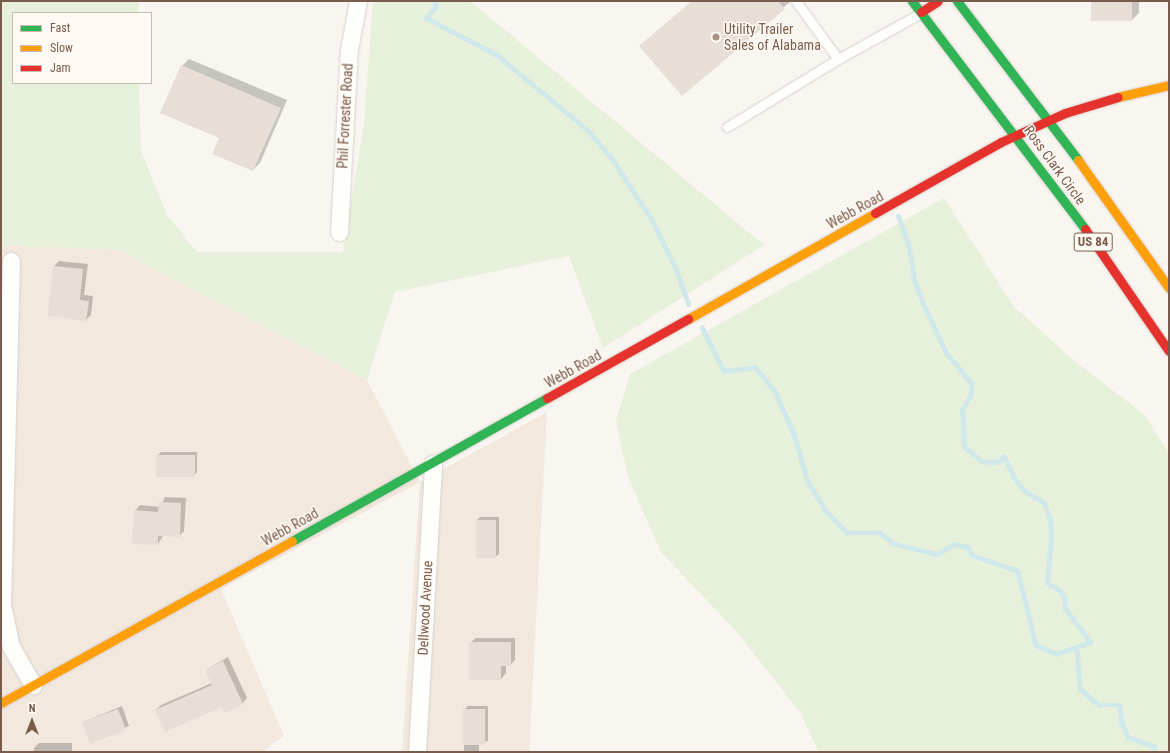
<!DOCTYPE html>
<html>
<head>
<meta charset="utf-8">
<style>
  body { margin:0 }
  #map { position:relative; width:1170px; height:753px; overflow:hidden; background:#f9f5f0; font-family:"Roboto Condensed",sans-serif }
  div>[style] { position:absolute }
  .residential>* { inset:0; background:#f2e8de }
  .green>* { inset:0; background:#e7f0db }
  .shadow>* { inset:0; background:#0003 }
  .stream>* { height:4.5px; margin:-2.25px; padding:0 2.25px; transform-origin:2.25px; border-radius:2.25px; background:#d0e8ea }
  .building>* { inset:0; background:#e6ded7 }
  .roads { filter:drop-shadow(0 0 1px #d7d1cb) drop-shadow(0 0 1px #d7d1cb) }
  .lane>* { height:9px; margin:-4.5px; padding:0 4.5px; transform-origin:4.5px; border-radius:4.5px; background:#fefefd }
  .street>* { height:17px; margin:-8.5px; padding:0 8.5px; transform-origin:8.5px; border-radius:8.5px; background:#fefefd }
  .fast>* { height:9px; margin:-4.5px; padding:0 4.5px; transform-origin:4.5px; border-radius:4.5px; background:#30b455 }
  .slow>* { height:9px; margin:-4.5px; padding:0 4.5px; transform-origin:4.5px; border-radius:4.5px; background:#ff9f0a }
  .jam>* { height:9px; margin:-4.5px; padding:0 4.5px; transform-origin:4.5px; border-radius:4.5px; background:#e5322d }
  .dots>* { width:11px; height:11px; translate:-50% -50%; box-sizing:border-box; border:2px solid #fffaf3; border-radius:50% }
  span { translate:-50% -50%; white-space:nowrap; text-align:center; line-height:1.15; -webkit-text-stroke:3px #fffaf3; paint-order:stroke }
  .shield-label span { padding:1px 3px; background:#fffaf3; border:1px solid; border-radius:3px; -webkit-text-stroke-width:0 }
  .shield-label { font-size:13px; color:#7a5c4d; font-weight:700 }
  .poi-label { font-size:14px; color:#7a5c4d }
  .left { translate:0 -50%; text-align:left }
  .street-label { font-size:14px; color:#7a5c4d }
  .frame { position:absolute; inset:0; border:2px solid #7a5c4d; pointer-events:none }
  .legend { position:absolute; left:12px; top:12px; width:140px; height:72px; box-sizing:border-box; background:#fffaf3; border:1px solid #cabbb1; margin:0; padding:5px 7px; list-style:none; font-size:12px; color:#7a5c4d }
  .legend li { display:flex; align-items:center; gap:8px; height:20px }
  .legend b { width:20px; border:1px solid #cabbb1 }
  .north { position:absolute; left:12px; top:701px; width:40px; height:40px; -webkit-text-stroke:3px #fffaf3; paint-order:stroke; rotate:0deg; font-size:11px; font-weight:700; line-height:16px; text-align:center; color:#7a5c4d }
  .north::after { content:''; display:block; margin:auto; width:14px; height:18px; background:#7a5c4d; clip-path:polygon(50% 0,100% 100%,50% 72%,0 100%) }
</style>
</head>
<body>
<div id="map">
  <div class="residential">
    <div style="clip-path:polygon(1px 245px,117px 250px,367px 380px,420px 482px,547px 412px,529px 752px,402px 752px,420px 482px,221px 589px,284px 736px,261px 752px,1px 752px)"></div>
  </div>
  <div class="green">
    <div style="clip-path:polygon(1px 1px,139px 1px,138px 13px,13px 13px,13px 83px,139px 83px,141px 151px,167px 215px,197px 252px,343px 252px,364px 124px,373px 1px,470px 1px,764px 245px,603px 348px,569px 256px,395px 292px,367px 380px,117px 250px,1px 245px)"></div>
    <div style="clip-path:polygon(944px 198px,1014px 307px,1078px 364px,1145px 415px,1169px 454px,1169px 752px,819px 752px,800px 712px,736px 631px,661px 552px,628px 477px,616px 421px,630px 374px)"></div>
  </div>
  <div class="shadow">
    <div style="clip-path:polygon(693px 1px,791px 1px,682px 94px)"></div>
    <div style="clip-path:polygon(1092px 1px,1139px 1px,1139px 13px,1132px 20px)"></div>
    <div style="clip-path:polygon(189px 59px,287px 100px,260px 163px,253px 170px,221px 138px,182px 66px)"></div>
    <div style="clip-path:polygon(59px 261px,88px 264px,84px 295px,93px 296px,91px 315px,86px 320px,54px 266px)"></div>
    <div style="clip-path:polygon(161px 452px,197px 452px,197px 472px,194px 476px,157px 456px)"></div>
    <div style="clip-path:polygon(165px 497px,186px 498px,184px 531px,179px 536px,163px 536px,158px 544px,135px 511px,140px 505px,160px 507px)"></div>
    <div style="clip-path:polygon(480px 517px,499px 517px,499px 554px,495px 557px,477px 520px)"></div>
    <div style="clip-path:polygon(476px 638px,515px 638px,515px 660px,510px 665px,506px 665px,506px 673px,501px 679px,470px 643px)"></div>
    <div style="clip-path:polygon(228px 657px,247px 698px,242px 704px,156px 710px,161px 705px,212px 683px,206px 670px)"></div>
    <div style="clip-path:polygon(122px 706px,129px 726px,90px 742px,83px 722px)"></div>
    <div style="clip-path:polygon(468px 706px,488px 706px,488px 741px,479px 744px,479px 752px,464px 752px,464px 710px)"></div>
    <div style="clip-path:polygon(39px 743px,72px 743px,72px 752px,34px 752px,34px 748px)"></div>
  </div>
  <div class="stream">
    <div style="left:435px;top:1px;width:5px;rotate:79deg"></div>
    <div style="left:436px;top:6px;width:15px;rotate:127deg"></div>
    <div style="left:427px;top:18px;width:79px;rotate:27.9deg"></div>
    <div style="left:497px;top:55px;width:118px;rotate:39.5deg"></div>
    <div style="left:588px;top:130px;width:39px;rotate:50deg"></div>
    <div style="left:613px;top:160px;width:69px;rotate:56.8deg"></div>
    <div style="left:651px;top:218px;width:57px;rotate:63.9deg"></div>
    <div style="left:676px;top:269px;width:37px;rotate:70deg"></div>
    <div style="left:702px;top:327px;width:49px;rotate:63.4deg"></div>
    <div style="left:724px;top:371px;width:31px;rotate:-7deg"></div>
    <div style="left:755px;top:367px;width:31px;rotate:50deg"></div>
    <div style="left:775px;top:391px;width:47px;rotate:66.2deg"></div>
    <div style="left:794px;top:434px;width:50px;rotate:73.7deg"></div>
    <div style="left:808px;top:482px;width:36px;rotate:58deg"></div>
    <div style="left:827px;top:512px;width:29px;rotate:46deg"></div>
    <div style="left:847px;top:533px;width:33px"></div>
    <div style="left:880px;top:533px;width:19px;rotate:36deg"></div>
    <div style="left:895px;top:544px;width:43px;rotate:13.4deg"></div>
    <div style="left:937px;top:554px;width:20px;rotate:-30deg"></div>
    <div style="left:954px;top:544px;width:14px;rotate:12deg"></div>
    <div style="left:968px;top:547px;width:9px;rotate:63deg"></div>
    <div style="left:972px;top:555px;width:49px;rotate:19.2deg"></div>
    <div style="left:1018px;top:571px;width:76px;rotate:76.3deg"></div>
    <div style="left:1036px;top:645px;width:22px;rotate:24deg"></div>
    <div style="left:1056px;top:654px;width:36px;rotate:-19deg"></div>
    <div style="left:1090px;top:642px;width:41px;rotate:-127.1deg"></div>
    <div style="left:1065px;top:609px;width:11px;rotate:-95deg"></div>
    <div style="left:1064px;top:598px;width:8px;rotate:-120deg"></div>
    <div style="left:1060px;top:591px;width:15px;rotate:-148deg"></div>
    <div style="left:1047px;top:583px;width:45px;rotate:-84.9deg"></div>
    <div style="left:1051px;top:538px;width:18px;rotate:-93deg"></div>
    <div style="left:1050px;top:520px;width:18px;rotate:-109deg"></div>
    <div style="left:1044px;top:503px;width:23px;rotate:-149deg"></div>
    <div style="left:1024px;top:491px;width:16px;rotate:-128deg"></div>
    <div style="left:1014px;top:478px;width:23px;rotate:-115deg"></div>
    <div style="left:1004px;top:457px;width:7px;rotate:135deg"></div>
    <div style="left:999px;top:462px;width:17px;rotate:180deg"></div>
    <div style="left:982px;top:462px;width:23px;rotate:-140deg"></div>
    <div style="left:964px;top:447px;width:37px;rotate:-93deg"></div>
    <div style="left:962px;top:410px;width:18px;rotate:-61deg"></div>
    <div style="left:971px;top:394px;width:11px;rotate:-90deg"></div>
    <div style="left:971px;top:383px;width:39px;rotate:-130deg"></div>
    <div style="left:946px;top:353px;width:56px;rotate:-115.2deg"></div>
    <div style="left:922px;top:302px;width:20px;rotate:-110deg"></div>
    <div style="left:915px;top:283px;width:40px;rotate:-100deg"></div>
    <div style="left:908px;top:244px;width:29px;rotate:-110deg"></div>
    <div style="left:1077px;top:647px;width:42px;rotate:85.9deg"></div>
    <div style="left:1080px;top:689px;width:25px;rotate:40deg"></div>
    <div style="left:1099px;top:705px;width:21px"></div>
    <div style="left:1120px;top:705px;width:18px;rotate:84deg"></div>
    <div style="left:1122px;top:723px;width:15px;rotate:67deg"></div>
    <div style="left:1128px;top:737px;width:28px;rotate:19deg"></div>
    <div style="left:1154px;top:746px;width:6px;rotate:90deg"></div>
  </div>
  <div class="building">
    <div style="clip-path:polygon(692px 1px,778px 1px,785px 9px,682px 96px,639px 46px)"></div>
    <div style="clip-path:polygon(1091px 1px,1132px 1px,1132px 21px,1091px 21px)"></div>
    <div style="clip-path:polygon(181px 65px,281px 108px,253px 171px,212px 154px,219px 138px,160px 113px)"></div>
    <div style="clip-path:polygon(53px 266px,83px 269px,80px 300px,89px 301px,86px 321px,48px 316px)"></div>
    <div style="clip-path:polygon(156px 455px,195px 455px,195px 477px,156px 477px)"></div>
    <div style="clip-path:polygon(159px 502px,181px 503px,180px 537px,158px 536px,158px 545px,132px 544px,134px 510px,158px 512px)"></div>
    <div style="clip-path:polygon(476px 520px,496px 520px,496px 558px,476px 558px)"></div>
    <div style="clip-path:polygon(469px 642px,511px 642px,511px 666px,501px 666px,501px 680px,469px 680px)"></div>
    <div style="clip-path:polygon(223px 661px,243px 704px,224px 713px,222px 707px,165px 732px,155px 710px,212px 685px,205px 670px)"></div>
    <div style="clip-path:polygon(118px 709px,126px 730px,90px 744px,82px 722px)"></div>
    <div style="clip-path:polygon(463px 709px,485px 709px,485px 745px,463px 745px)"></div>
  </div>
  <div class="roads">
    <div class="lane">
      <div style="left:796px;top:1px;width:72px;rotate:54.1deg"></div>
      <div style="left:727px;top:127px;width:130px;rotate:-31.5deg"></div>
      <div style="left:838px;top:59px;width:95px;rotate:-29deg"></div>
    </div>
    <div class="street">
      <div style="left:339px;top:232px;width:182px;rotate:-86.9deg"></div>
      <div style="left:349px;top:50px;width:50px;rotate:-79.6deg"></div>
      <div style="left:11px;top:261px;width:344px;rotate:91.5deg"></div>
      <div style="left:2px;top:605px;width:43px;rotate:77.9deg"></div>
      <div style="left:11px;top:647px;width:44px;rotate:59.9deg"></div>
      <div style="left:417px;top:752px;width:289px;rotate:-86.8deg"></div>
    </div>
    <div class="fast">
      <div style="left:912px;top:1px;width:286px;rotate:52.8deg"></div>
      <div style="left:957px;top:1px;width:200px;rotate:52.7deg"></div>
      <div style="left:292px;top:541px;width:292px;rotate:-29.3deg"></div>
    </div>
    <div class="slow">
      <div style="left:1118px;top:97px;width:52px;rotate:-13.2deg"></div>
      <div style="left:1078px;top:160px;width:157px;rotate:54.6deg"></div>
      <div style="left:688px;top:319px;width:215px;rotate:-29.5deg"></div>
      <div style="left:1px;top:703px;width:333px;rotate:-29.1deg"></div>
    </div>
    <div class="jam">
      <div style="left:921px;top:12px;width:20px;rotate:-33deg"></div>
      <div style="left:875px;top:213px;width:145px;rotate:-29.4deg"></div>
      <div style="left:1001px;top:142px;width:70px;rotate:-24.4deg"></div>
      <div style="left:1065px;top:113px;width:55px;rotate:-16.8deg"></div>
      <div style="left:1085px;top:229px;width:148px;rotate:55.5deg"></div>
      <div style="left:547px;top:398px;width:162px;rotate:-29.3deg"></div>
    </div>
  </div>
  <div class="dots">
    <div style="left:716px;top:37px;background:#a69286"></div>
  </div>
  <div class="shield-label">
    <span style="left:1093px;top:242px">US 84</span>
  </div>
  <div class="poi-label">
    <span class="left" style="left:724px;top:37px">Utility Trailer<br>Sales of Alabama</span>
  </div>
  <div class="street-label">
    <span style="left:345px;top:116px;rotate:-87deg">Phil Forrester Road</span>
    <span style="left:1055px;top:165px;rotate:54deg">Ross Clark Circle</span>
    <span style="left:855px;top:210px;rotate:-29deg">Webb Road</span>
    <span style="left:573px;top:369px;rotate:-29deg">Webb Road</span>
    <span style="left:290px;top:527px;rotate:-29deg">Webb Road</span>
    <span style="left:425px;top:608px;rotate:-87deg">Dellwood Avenue</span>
  </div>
  <div class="frame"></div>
  <ul class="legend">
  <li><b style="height:5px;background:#30b455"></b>Fast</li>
  <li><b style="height:5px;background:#ff9f0a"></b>Slow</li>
  <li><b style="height:5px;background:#e5322d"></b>Jam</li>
  </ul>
  <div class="north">N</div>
</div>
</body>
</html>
